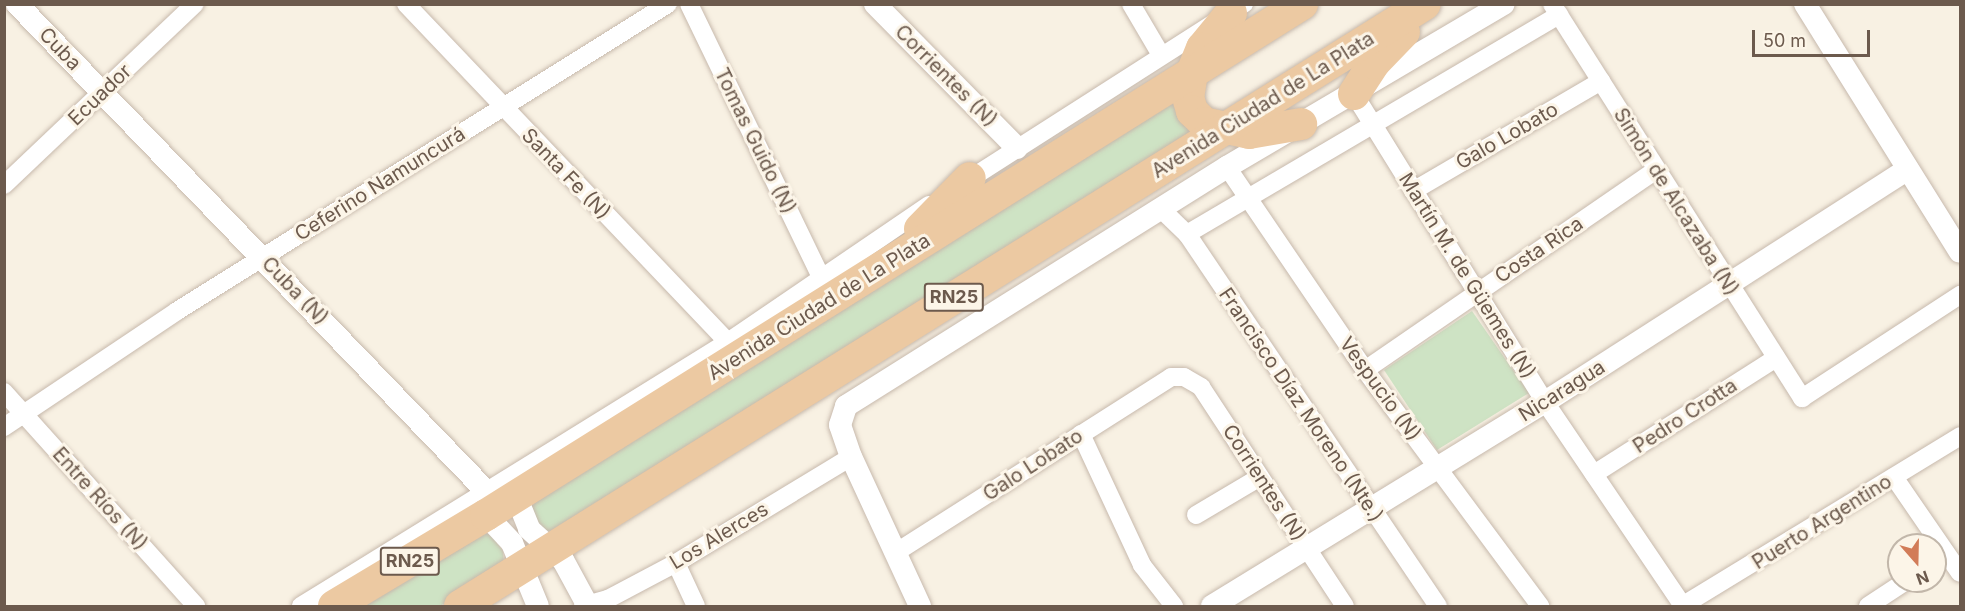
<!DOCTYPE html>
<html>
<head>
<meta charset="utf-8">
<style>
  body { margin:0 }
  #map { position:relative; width:1965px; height:611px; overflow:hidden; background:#f8f1e3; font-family:Inter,sans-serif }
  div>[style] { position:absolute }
  .green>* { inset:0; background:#cee3c4 }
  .roads { filter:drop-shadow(0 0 2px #c7b9ac) drop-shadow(0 0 2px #c7b9ac) }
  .minor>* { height:18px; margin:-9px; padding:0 9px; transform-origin:9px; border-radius:9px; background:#fff }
  .tertiary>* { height:22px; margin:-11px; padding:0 11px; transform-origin:11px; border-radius:11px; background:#fff }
  .trunk>* { height:32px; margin:-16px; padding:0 16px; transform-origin:16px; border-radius:16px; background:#ecc9a2 }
  span { translate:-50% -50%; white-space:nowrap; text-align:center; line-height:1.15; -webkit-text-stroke:6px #fcf5e8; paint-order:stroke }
  .shield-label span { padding:2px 4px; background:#fcf5e8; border:2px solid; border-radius:4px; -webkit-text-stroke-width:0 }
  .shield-label { font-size:18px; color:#6c5a4d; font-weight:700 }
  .street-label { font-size:20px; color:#6c5a4d }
  .frame { position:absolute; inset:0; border:6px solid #6c5a4d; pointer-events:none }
  .north { position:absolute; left:1887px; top:533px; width:60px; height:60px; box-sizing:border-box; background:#fcf5e8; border:2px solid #c2b7aa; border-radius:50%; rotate:160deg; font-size:16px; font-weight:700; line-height:24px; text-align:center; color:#6c5a4d }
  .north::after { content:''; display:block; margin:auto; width:21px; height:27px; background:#d27c58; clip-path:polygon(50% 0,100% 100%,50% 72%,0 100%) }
  .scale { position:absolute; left:1752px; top:30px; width:118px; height:27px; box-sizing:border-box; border:3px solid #6c5a4d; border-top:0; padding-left:8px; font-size:18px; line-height:21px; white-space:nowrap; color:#6c5a4d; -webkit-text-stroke:4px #fcf5e8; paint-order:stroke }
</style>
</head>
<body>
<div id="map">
  <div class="green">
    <div style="clip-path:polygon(1177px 89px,1179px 120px,1201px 132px,559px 534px,542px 529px,531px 513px,533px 496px)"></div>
    <div style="clip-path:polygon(1472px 311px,1529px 393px,1437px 450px,1384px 370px)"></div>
    <div style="clip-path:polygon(475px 533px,490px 534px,503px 551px,504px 568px,440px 606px,358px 606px)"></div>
  </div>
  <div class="roads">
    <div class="minor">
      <div style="left:406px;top:4px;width:467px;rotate:46.4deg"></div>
      <div style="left:689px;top:4px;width:303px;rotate:64.2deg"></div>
      <div style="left:1131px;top:4px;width:59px;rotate:59.5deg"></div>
      <div style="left:1552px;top:4px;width:467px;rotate:57.6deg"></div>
      <div style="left:1802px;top:398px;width:189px;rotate:-33.1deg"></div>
      <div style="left:1354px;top:94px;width:362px;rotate:58.2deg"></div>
      <div style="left:1545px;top:402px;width:246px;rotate:55.9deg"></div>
      <div style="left:1227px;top:167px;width:245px;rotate:55.8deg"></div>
      <div style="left:1365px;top:370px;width:294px;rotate:53.4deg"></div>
      <div style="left:962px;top:184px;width:335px;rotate:-32.6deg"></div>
      <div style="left:4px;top:185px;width:263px;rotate:-43.5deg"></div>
      <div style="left:1413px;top:191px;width:218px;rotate:-30.3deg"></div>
      <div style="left:1160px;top:208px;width:37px;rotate:44deg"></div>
      <div style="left:1187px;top:234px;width:449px;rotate:56deg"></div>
      <div style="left:1187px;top:234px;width:432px;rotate:-30.5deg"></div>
      <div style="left:1365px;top:370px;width:352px;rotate:-34.5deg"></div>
      <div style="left:4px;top:392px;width:288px;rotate:48.1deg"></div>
      <div style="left:4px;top:427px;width:208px;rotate:-33.8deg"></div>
      <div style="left:177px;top:311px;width:579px;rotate:-32.02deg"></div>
      <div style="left:1081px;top:434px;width:145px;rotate:65deg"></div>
      <div style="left:1142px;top:565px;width:52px;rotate:52deg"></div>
      <div style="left:1594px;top:474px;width:216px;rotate:-32.5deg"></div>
      <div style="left:1894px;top:477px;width:116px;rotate:55.5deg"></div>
      <div style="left:1196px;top:515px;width:74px;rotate:-30.7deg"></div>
      <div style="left:895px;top:553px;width:327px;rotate:-32.5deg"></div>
      <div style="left:1171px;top:377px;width:13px"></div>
      <div style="left:1184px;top:377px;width:20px;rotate:30deg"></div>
      <div style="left:1201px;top:387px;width:262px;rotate:56.7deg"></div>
      <div style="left:676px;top:563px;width:47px;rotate:65.1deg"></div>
      <div style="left:301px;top:606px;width:502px;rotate:-31.73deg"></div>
      <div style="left:728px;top:342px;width:243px;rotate:-34.3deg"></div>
      <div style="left:583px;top:606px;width:26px;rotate:-16deg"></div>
      <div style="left:608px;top:599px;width:77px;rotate:-27.9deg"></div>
      <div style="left:676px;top:563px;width:205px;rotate:-31.2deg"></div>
      <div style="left:1682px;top:606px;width:326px;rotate:-31.4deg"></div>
      <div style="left:1868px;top:606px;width:45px;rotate:-33.3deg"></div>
    </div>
    <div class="tertiary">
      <div style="left:17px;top:4px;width:676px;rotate:46.08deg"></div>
      <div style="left:875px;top:4px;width:202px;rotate:45.4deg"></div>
      <div style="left:1805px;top:4px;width:292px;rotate:58deg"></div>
      <div style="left:503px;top:493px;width:13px;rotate:13deg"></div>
      <div style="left:516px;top:496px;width:35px;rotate:68deg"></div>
      <div style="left:529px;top:529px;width:46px;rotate:42.4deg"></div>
      <div style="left:563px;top:560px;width:52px;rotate:61.5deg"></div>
      <div style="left:486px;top:501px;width:14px;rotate:90deg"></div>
      <div style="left:486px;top:515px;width:38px;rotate:47deg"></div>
      <div style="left:512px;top:543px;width:68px;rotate:67.6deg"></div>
      <div style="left:920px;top:606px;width:164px;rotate:-114.8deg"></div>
      <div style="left:851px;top:457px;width:34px;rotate:-109deg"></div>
      <div style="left:840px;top:425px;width:20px;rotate:-72deg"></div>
      <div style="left:846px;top:406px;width:450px;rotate:-32.1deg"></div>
      <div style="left:1227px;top:167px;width:321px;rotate:-30.5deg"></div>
      <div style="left:1212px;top:606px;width:391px;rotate:-31.5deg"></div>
      <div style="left:1545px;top:402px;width:431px;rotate:-32.7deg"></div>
    </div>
    <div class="trunk">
      <div style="left:1231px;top:13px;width:45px;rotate:129.6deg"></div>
      <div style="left:1202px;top:48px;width:27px;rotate:112deg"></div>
      <div style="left:1192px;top:73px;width:24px;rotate:99deg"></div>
      <div style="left:1188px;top:97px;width:15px;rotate:74deg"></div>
      <div style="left:1192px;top:111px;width:17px;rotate:45deg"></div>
      <div style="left:1204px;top:123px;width:46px;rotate:12.5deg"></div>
      <div style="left:1249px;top:133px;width:53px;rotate:-9.8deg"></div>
      <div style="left:1354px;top:94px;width:37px;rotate:-57deg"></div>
      <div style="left:1374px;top:63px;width:43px;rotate:-45.9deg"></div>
      <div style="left:920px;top:229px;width:71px;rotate:-45.6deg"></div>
      <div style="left:334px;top:606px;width:177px;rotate:-30.9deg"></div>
      <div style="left:486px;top:515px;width:963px;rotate:-32.06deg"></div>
      <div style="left:460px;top:606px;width:1137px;rotate:-31.96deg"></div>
    </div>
  </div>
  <div class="shield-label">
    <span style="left:954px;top:297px">RN25</span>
    <span style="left:410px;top:561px">RN25</span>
  </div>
  <div class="street-label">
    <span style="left:60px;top:49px;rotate:46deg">Cuba</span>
    <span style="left:946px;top:76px;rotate:45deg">Corrientes (N)</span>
    <span style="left:100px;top:95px;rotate:-44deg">Ecuador</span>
    <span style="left:1263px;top:105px;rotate:-32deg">Avenida Ciudad de La Plata</span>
    <span style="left:1507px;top:136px;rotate:-30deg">Galo Lobato</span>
    <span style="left:755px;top:141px;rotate:64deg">Tomas Guido (N)</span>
    <span style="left:566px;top:174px;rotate:46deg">Santa Fe (N)</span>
    <span style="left:380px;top:184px;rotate:-32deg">Ceferino Namuncurá</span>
    <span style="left:1676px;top:202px;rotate:58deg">Simón de Alcazaba (N)</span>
    <span style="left:1539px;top:250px;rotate:-34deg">Costa Rica</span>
    <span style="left:1467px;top:276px;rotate:58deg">Martín M. de Güemes (N)</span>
    <span style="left:295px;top:291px;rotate:46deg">Cuba (N)</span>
    <span style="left:819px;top:307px;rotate:-32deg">Avenida Ciudad de La Plata</span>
    <span style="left:1380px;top:389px;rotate:54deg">Vespucio (N)</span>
    <span style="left:1562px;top:391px;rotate:-32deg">Nicaragua</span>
    <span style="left:1301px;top:405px;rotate:56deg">Francisco Díaz Moreno (Nte.)</span>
    <span style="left:1685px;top:416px;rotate:-33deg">Pedro Crotta</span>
    <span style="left:1033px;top:465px;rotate:-33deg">Galo Lobato</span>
    <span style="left:1264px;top:483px;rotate:57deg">Corrientes (N)</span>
    <span style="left:100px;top:499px;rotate:48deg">Entre Ríos (N)</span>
    <span style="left:1822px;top:522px;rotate:-32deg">Puerto Argentino</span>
    <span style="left:719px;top:536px;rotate:-31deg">Los Alerces</span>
  </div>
  <div class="frame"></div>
  <div class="north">N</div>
  <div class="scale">50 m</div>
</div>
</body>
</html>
